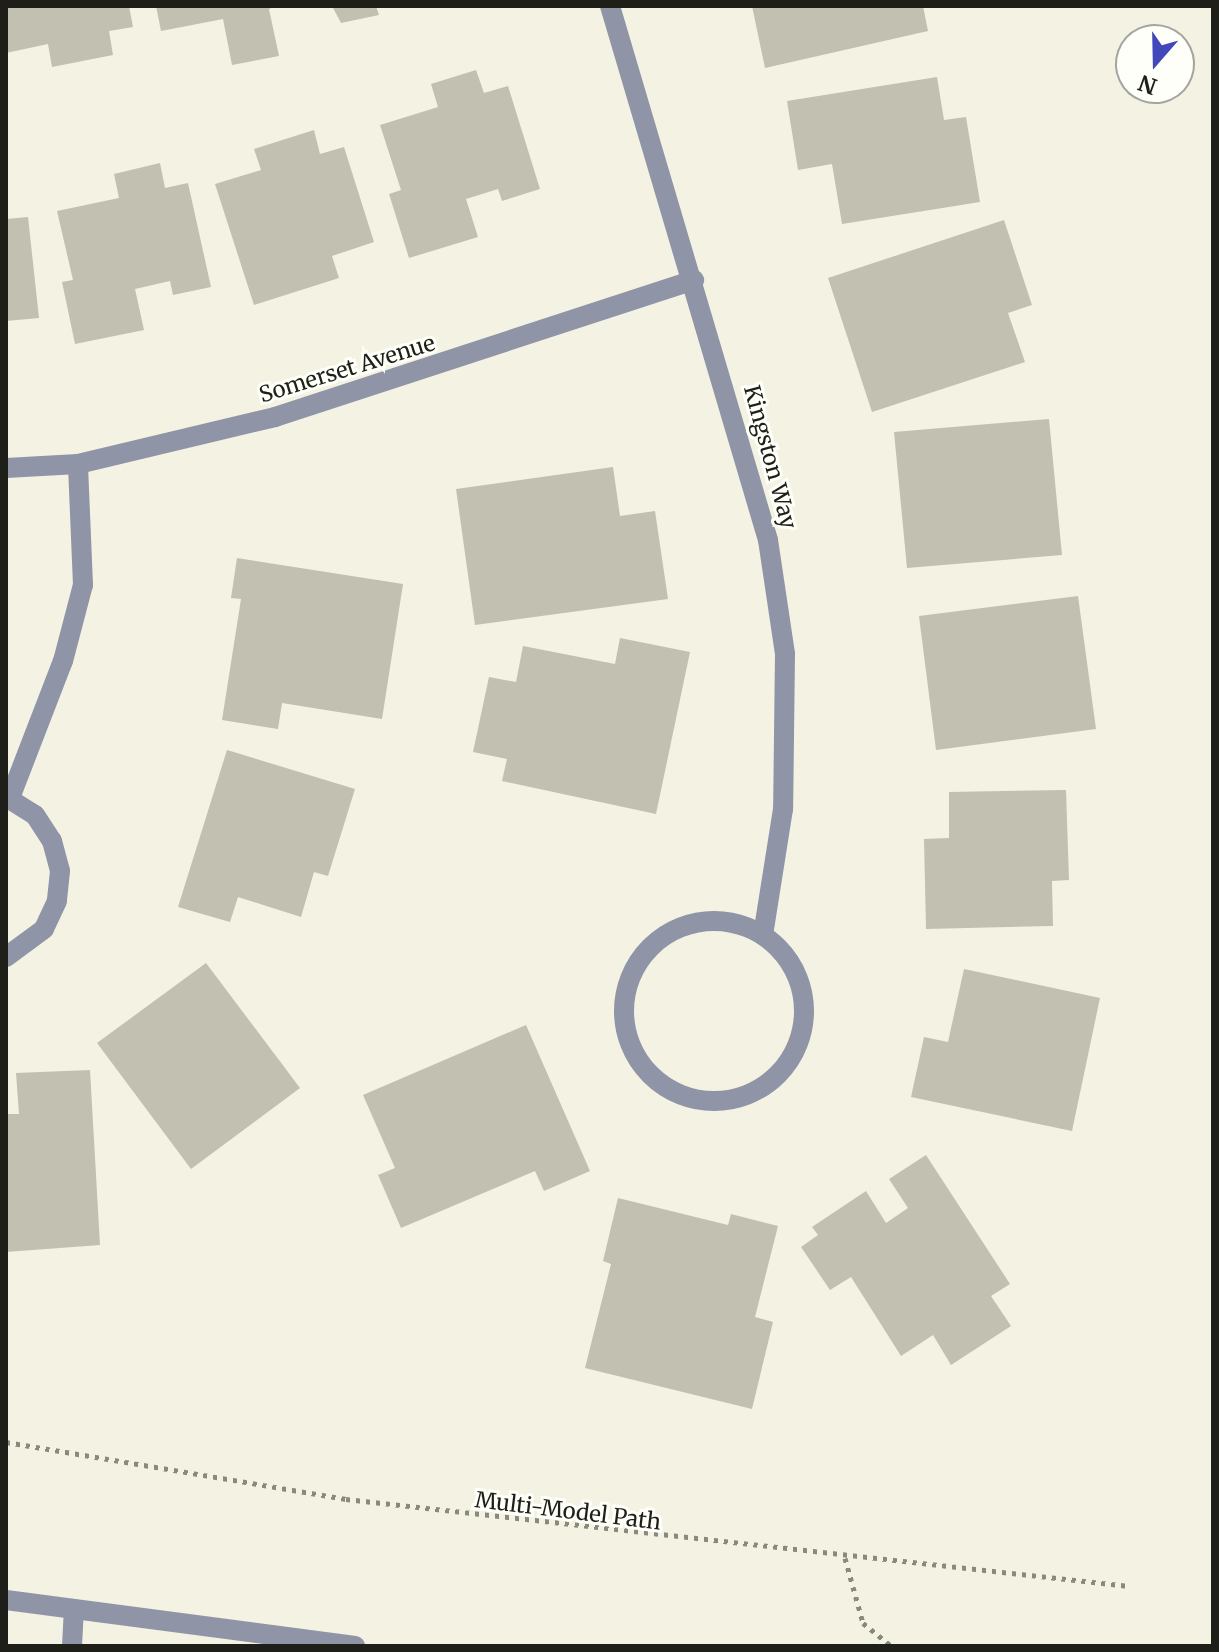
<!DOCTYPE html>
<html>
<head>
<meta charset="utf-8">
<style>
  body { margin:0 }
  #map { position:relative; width:1219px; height:1652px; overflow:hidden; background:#f3f2e3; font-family:Merriweather,serif }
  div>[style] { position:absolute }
  .building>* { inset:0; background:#c1c0b1 }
  .path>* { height:5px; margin-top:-2.5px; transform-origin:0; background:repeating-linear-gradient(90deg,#89897e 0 4px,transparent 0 10px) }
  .service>* { height:20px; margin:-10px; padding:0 10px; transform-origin:10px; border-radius:10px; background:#8f94a6 }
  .minor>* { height:20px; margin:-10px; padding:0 10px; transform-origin:10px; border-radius:10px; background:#8f94a6 }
  .minor>.ring { margin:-10px; padding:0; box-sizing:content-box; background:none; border:20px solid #8f94a6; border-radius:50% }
  span { translate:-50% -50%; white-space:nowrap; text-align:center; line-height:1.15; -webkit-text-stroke:6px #fffff9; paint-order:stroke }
  .street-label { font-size:22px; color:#1f1f19 }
  .frame { position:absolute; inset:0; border:8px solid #1f1f19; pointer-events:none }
  .north { position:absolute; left:1115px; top:24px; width:80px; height:80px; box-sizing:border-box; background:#fffff9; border:2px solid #a5a59f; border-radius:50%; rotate:200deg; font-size:22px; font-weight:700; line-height:32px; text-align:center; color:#1f1f19 }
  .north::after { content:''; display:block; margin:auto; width:28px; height:36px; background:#4247bc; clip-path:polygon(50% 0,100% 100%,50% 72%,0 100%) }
</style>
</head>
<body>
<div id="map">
  <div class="building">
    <div style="clip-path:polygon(6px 6px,129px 6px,133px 27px,109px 31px,113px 55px,52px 67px,48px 44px,6px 53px)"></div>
    <div style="clip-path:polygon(156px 6px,275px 6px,269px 9px,279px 56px,232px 65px,223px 19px,161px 31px)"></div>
    <div style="clip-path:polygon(332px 6px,376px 6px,379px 15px,341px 23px)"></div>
    <div style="clip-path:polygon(752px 6px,923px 6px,928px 31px,765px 68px)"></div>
    <div style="clip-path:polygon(476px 70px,484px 93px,508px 86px,540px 189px,502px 201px,498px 189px,466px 199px,478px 237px,409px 258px,389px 194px,401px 190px,380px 125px,438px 107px,431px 84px)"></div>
    <div style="clip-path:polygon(937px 77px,944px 120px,966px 117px,980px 202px,842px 224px,832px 164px,798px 170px,787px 101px)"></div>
    <div style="clip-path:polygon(314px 130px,320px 154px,344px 147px,374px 242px,332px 256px,339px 278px,254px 305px,215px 184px,261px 170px,254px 149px)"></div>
    <div style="clip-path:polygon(160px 163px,165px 188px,188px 183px,211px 287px,173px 295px,170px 281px,135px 289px,144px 330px,75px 344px,62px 282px,73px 280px,57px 211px,119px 198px,114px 174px)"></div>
    <div style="clip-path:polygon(28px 217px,39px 318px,6px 321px,6px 219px)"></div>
    <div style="clip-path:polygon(1004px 220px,1032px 305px,1008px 313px,1025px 362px,872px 412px,828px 278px)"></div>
    <div style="clip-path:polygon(1049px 419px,1062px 555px,907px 568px,894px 432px)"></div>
    <div style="clip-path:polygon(613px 467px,620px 516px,655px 511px,668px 599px,475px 625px,456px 489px)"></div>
    <div style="clip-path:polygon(237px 558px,403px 584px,382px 719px,282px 703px,278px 729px,222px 720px,241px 599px,231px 598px)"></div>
    <div style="clip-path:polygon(1078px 596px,1096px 729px,936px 750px,919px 616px)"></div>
    <div style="clip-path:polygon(620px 638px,690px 652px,656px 814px,502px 781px,507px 759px,473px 752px,489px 677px,516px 682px,523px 646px,615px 664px)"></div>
    <div style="clip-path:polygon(227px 750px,355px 789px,328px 876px,314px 872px,301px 917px,238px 897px,230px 922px,178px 907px)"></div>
    <div style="clip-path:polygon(1066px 790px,1069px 880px,1052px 881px,1053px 926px,926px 929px,924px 839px,949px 838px,949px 792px)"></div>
    <div style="clip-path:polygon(206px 963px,300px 1088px,191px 1169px,97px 1043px)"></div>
    <div style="clip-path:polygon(964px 969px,1100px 998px,1072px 1131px,911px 1097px,924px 1037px,948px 1042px)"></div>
    <div style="clip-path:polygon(526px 1025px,590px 1171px,544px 1191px,535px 1171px,401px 1228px,378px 1175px,395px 1168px,363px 1095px)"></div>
    <div style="clip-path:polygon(90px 1070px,100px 1245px,6px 1252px,6px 1114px,19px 1114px,16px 1073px)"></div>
    <div style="clip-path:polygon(926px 1155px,1010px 1284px,991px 1296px,1011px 1326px,951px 1365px,933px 1335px,901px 1356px,851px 1277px,830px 1290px,801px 1247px,818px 1235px,812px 1227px,866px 1191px,886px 1223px,908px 1208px,889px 1179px)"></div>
    <div style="clip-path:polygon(618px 1198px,728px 1225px,731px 1214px,778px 1226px,755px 1317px,773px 1322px,752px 1409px,585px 1368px,611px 1264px,603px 1261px)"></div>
  </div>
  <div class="path">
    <div style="left:6px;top:1442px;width:345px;rotate:9.5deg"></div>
    <div style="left:346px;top:1499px;width:788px;rotate:6.34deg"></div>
    <div style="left:845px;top:1558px;width:67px;rotate:74.5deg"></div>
    <div style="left:863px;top:1623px;width:36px;rotate:39deg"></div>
  </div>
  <div class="service">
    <div style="left:6px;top:1600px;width:352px;rotate:7.5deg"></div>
    <div style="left:72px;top:1646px;width:37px;rotate:-87deg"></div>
  </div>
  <div class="minor">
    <div style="left:610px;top:6px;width:557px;rotate:73.52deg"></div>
    <div style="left:768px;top:540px;width:115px;rotate:81.5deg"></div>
    <div style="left:785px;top:654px;width:155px;rotate:90.7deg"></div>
    <div style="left:783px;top:809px;width:128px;rotate:99deg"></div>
    <div style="left:6px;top:468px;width:72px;rotate:-3.2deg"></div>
    <div style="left:78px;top:464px;width:203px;rotate:-13.4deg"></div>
    <div style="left:275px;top:417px;width:441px;rotate:-18.1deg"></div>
    <div style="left:6px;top:797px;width:34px;rotate:32deg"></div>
    <div style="left:35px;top:815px;width:31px;rotate:57deg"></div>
    <div style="left:52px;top:841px;width:31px;rotate:75deg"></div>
    <div style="left:60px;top:871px;width:30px;rotate:96deg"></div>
    <div style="left:57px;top:901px;width:31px;rotate:115deg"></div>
    <div style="left:44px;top:929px;width:47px;rotate:143.6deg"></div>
    <div style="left:10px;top:798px;width:147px;rotate:-68.9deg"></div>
    <div style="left:63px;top:661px;width:79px;rotate:-75.3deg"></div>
    <div style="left:83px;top:585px;width:121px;rotate:-92.4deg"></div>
    <div class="ring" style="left:624px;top:921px;width:160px;height:160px"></div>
  </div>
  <div class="street-label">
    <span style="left:347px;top:369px;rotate:-17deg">Somerset Avenue</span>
    <span style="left:770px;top:457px;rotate:75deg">Kingston Way</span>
    <span style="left:568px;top:1511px;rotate:7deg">Multi-Model Path</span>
  </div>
  <div class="frame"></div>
  <div class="north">N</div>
</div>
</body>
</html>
